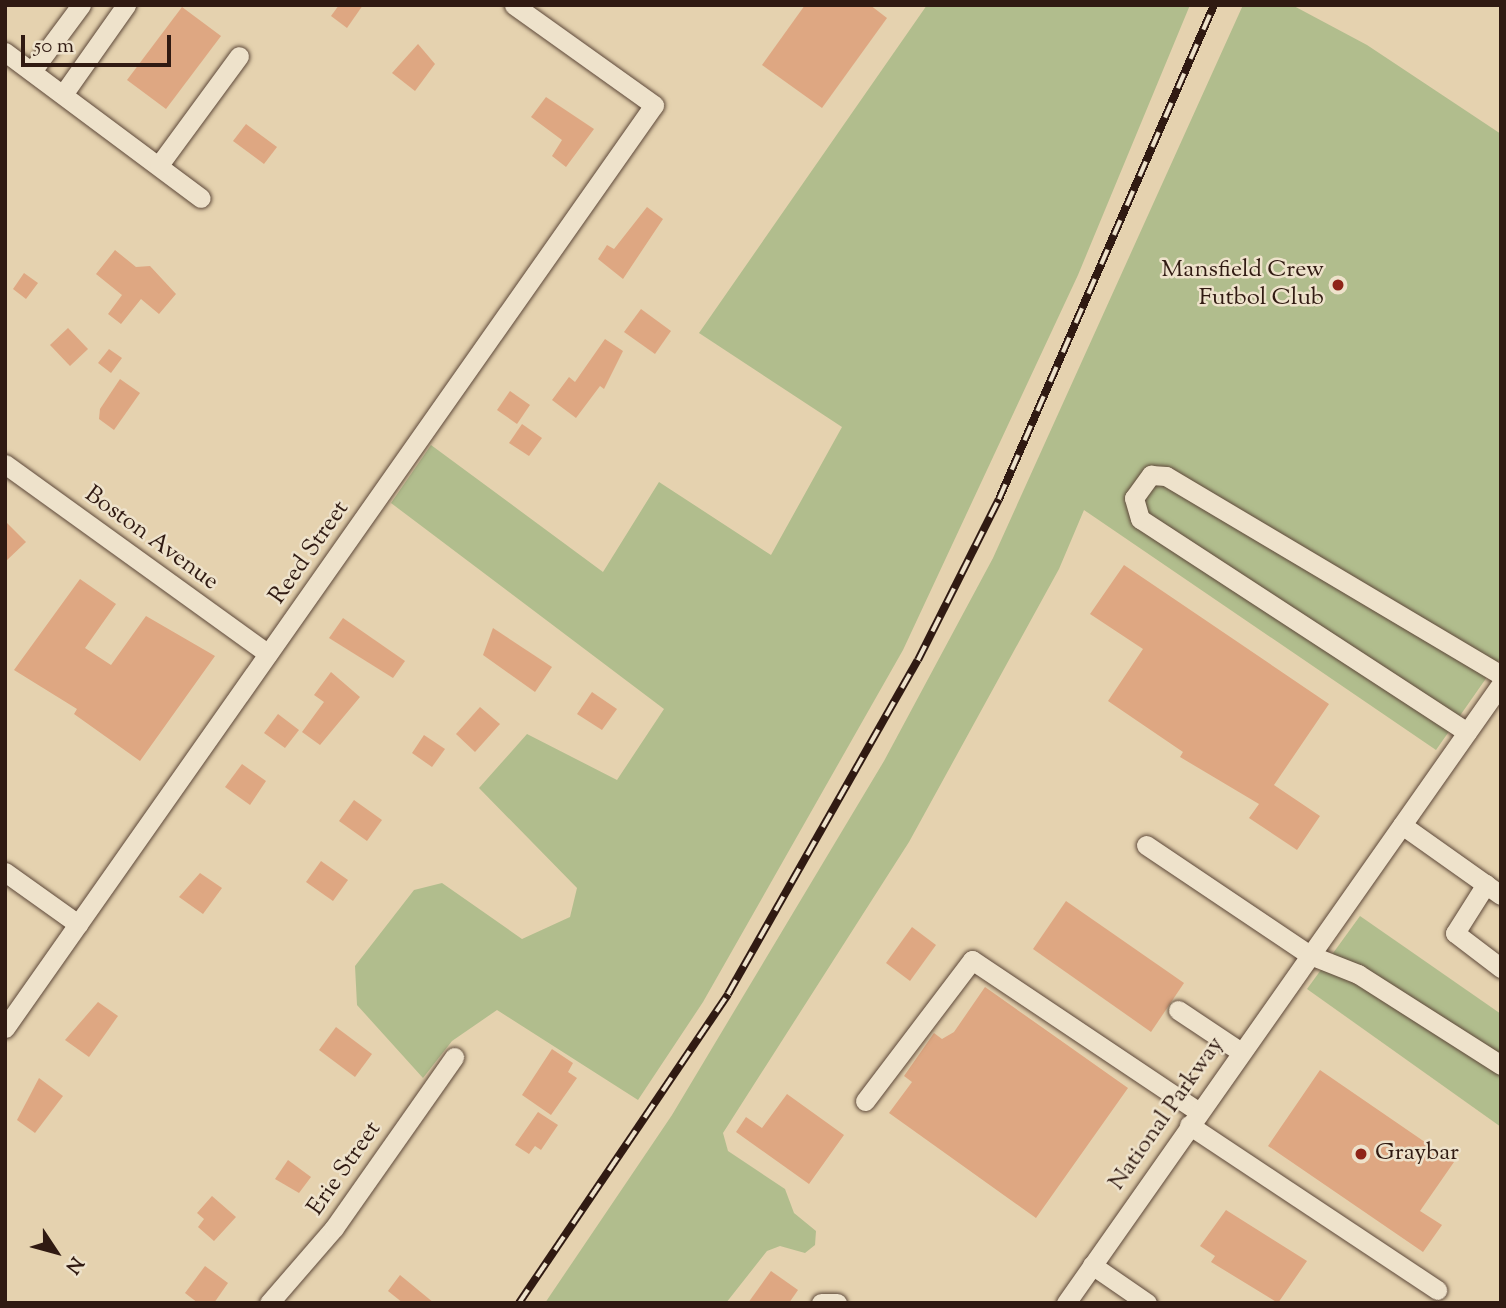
<!DOCTYPE html>
<html>
<head>
<meta charset="utf-8">
<style>
  body { margin:0 }
  #map { position:relative; width:1506px; height:1308px; overflow:hidden; background:#e5d2af; font-family:"Sorts Mill Goudy",serif }
  div>[style] { position:absolute }
  .green>* { inset:0; background:#b1bd8d }
  .building>* { inset:0; background:#dea782 }
  .roads { filter:drop-shadow(0 0 2px #5d4839) drop-shadow(0 0 2px #5d4839) }
  .minor>* { height:19px; margin:-9.5px; padding:0 9.5px; transform-origin:9.5px; border-radius:9.5px; background:#eee2cb }
  .rail>* { height:8px; margin-top:-4px; transform-origin:0; background:repeating-linear-gradient(90deg,#eee2cb 0 16px,#301a12 0 32px); box-sizing:border-box; border-block:2px solid #301a12 }
  .dots>* { width:19px; height:19px; translate:-50% -50%; box-sizing:border-box; border:4px solid #eee2cb; border-radius:50% }
  span { translate:-50% -50%; white-space:nowrap; text-align:center; line-height:1.15; -webkit-text-stroke:5px #eee2cb; paint-order:stroke }
  .poi-label { font-size:24px; color:#301a12 }
  .right { translate:-100% -50%; text-align:right }
  .left { translate:0 -50%; text-align:left }
  .street-label { font-size:24px; color:#301a12 }
  .frame { position:absolute; inset:0; border:7px solid #301a12; pointer-events:none }
  .north { position:absolute; left:21px; top:1217px; width:70px; height:70px; -webkit-text-stroke:5px #eee2cb; paint-order:stroke; rotate:126deg; font-size:19px; font-weight:700; line-height:28px; text-align:center; color:#301a12 }
  .north::after { content:''; display:block; margin:auto; width:24px; height:32px; background:#301a12; clip-path:polygon(50% 0,100% 100%,50% 72%,0 100%) }
  .scale { position:absolute; left:21px; top:35px; width:150px; height:32px; box-sizing:border-box; border:4px solid #301a12; border-top:0; padding-left:9px; font-size:21px; line-height:24px; white-space:nowrap; color:#301a12; -webkit-text-stroke:5px #eee2cb; paint-order:stroke }
</style>
</head>
<body>
<div id="map">
  <div class="green">
    <div style="clip-path:polygon(927px 5px,1190px 5px,1078px 275px,903px 650px,703px 1002px,638px 1100px,497px 1010px,452px 1041px,423px 1078px,357px 1005px,355px 966px,414px 890px,442px 883px,522px 939px,570px 917px,577px 888px,479px 788px,527px 734px,617px 780px,664px 709px,391px 503px,431px 445px,603px 572px,659px 482px,771px 555px,842px 427px,699px 333px)"></div>
    <div style="clip-path:polygon(1243px 5px,1292px 5px,1367px 45px,1501px 134px,1501px 657px,1436px 750px,1084px 510px,1059px 569px,909px 842px,723px 1133px,728px 1151px,785px 1189px,794px 1213px,816px 1231px,815px 1245px,805px 1253px,780px 1246px,767px 1251px,726px 1303px,545px 1303px,672px 1115px,884px 761px,993px 558px)"></div>
    <div style="clip-path:polygon(1360px 916px,1501px 1014px,1501px 1127px,1307px 989px)"></div>
  </div>
  <div class="building">
    <div style="clip-path:polygon(339px 5px,363px 5px,347px 28px,331px 16px)"></div>
    <div style="clip-path:polygon(805px 5px,870px 5px,887px 18px,822px 108px,762px 65px)"></div>
    <div style="clip-path:polygon(182px 7px,221px 36px,166px 109px,127px 80px)"></div>
    <div style="clip-path:polygon(418px 44px,435px 64px,415px 91px,392px 73px)"></div>
    <div style="clip-path:polygon(546px 97px,594px 129px,566px 167px,552px 156px,562px 140px,531px 117px)"></div>
    <div style="clip-path:polygon(246px 124px,277px 147px,264px 164px,233px 141px)"></div>
    <div style="clip-path:polygon(647px 207px,663px 219px,623px 279px,598px 259px,607px 245px,614px 249px)"></div>
    <div style="clip-path:polygon(115px 250px,136px 267px,150px 266px,176px 294px,159px 314px,141px 299px,121px 324px,108px 314px,122px 295px,96px 274px)"></div>
    <div style="clip-path:polygon(24px 273px,38px 283px,26px 299px,13px 289px)"></div>
    <div style="clip-path:polygon(641px 309px,671px 331px,655px 354px,624px 332px)"></div>
    <div style="clip-path:polygon(68px 328px,88px 349px,70px 366px,50px 345px)"></div>
    <div style="clip-path:polygon(605px 339px,623px 351px,604px 389px,600px 386px,576px 418px,552px 400px,569px 377px,575px 382px)"></div>
    <div style="clip-path:polygon(109px 349px,122px 358px,111px 373px,98px 363px)"></div>
    <div style="clip-path:polygon(120px 379px,140px 393px,114px 430px,99px 419px,100px 409px)"></div>
    <div style="clip-path:polygon(510px 391px,530px 405px,517px 424px,497px 410px)"></div>
    <div style="clip-path:polygon(522px 424px,542px 438px,529px 456px,509px 443px)"></div>
    <div style="clip-path:polygon(5px 521px,26px 542px,5px 562px)"></div>
    <div style="clip-path:polygon(1124px 565px,1329px 704px,1274px 785px,1320px 816px,1297px 850px,1249px 818px,1259px 804px,1180px 757px,1183px 752px,1108px 701px,1143px 649px,1090px 614px)"></div>
    <div style="clip-path:polygon(80px 579px,116px 604px,85px 648px,111px 665px,146px 616px,215px 656px,140px 761px,74px 714px,77px 709px,14px 670px)"></div>
    <div style="clip-path:polygon(343px 618px,405px 661px,393px 678px,329px 638px)"></div>
    <div style="clip-path:polygon(493px 628px,552px 667px,535px 692px,483px 655px)"></div>
    <div style="clip-path:polygon(331px 672px,360px 697px,320px 745px,302px 732px,324px 702px,314px 695px)"></div>
    <div style="clip-path:polygon(592px 692px,617px 709px,602px 730px,577px 714px)"></div>
    <div style="clip-path:polygon(480px 707px,500px 724px,475px 752px,456px 734px)"></div>
    <div style="clip-path:polygon(278px 714px,299px 730px,285px 748px,264px 733px)"></div>
    <div style="clip-path:polygon(424px 735px,445px 749px,432px 767px,412px 753px)"></div>
    <div style="clip-path:polygon(242px 764px,266px 781px,250px 805px,225px 787px)"></div>
    <div style="clip-path:polygon(354px 800px,382px 820px,367px 841px,339px 821px)"></div>
    <div style="clip-path:polygon(321px 861px,348px 880px,333px 901px,306px 882px)"></div>
    <div style="clip-path:polygon(200px 873px,222px 888px,203px 914px,179px 897px)"></div>
    <div style="clip-path:polygon(1066px 901px,1184px 983px,1151px 1032px,1033px 949px)"></div>
    <div style="clip-path:polygon(912px 927px,936px 945px,910px 981px,886px 963px)"></div>
    <div style="clip-path:polygon(985px 987px,1128px 1088px,1036px 1218px,889px 1113px,912px 1082px,904px 1076px,934px 1033px,942px 1039px,954px 1032px)"></div>
    <div style="clip-path:polygon(98px 1002px,118px 1016px,89px 1057px,65px 1040px)"></div>
    <div style="clip-path:polygon(336px 1027px,372px 1054px,355px 1077px,319px 1050px)"></div>
    <div style="clip-path:polygon(552px 1049px,573px 1063px,568px 1072px,577px 1078px,551px 1115px,522px 1095px)"></div>
    <div style="clip-path:polygon(1320px 1070px,1454px 1162px,1420px 1211px,1442px 1225px,1423px 1252px,1268px 1146px)"></div>
    <div style="clip-path:polygon(39px 1078px,63px 1096px,35px 1133px,17px 1120px)"></div>
    <div style="clip-path:polygon(787px 1094px,844px 1135px,809px 1184px,736px 1132px,746px 1117px,762px 1128px)"></div>
    <div style="clip-path:polygon(538px 1112px,558px 1125px,541px 1150px,535px 1146px,529px 1154px,515px 1145px)"></div>
    <div style="clip-path:polygon(288px 1160px,311px 1177px,299px 1193px,275px 1179px)"></div>
    <div style="clip-path:polygon(212px 1196px,236px 1217px,214px 1241px,198px 1227px,204px 1219px,197px 1213px)"></div>
    <div style="clip-path:polygon(1226px 1210px,1307px 1261px,1278px 1303px,1211px 1262px,1215px 1256px,1200px 1246px)"></div>
    <div style="clip-path:polygon(205px 1266px,228px 1283px,214px 1303px,198px 1303px,185px 1293px)"></div>
    <div style="clip-path:polygon(771px 1271px,798px 1290px,789px 1303px,748px 1303px)"></div>
    <div style="clip-path:polygon(400px 1275px,434px 1303px,403px 1303px,388px 1291px)"></div>
  </div>
  <div class="roads">
    <div class="minor">
      <div style="left:5px;top:52px;width:244px;rotate:36.7deg"></div>
      <div style="left:32px;top:71px;width:82px;rotate:-53.4deg"></div>
      <div style="left:64px;top:93px;width:108px;rotate:-54.8deg"></div>
      <div style="left:159px;top:165px;width:135px;rotate:-53.7deg"></div>
      <div style="left:5px;top:464px;width:324px;rotate:35.8deg"></div>
      <div style="left:1467px;top:732px;width:390px;rotate:-146.9deg"></div>
      <div style="left:1140px;top:519px;width:22px;rotate:-106deg"></div>
      <div style="left:1134px;top:498px;width:29px;rotate:-54deg"></div>
      <div style="left:1151px;top:475px;width:15px;rotate:4deg"></div>
      <div style="left:1166px;top:476px;width:390px;rotate:30.7deg"></div>
      <div style="left:1402px;top:825px;width:121px;rotate:35.3deg"></div>
      <div style="left:1146px;top:845px;width:197px;rotate:33.9deg"></div>
      <div style="left:1310px;top:955px;width:52px;rotate:21.6deg"></div>
      <div style="left:1358px;top:974px;width:169px;rotate:32.5deg"></div>
      <div style="left:5px;top:872px;width:90px;rotate:35.5deg"></div>
      <div style="left:1486px;top:884px;width:58px;rotate:122.3deg"></div>
      <div style="left:1455px;top:933px;width:58px;rotate:37.3deg"></div>
      <div style="left:1178px;top:1010px;width:76px;rotate:33.7deg"></div>
      <div style="left:5px;top:1028px;width:1128px;rotate:-54.89deg"></div>
      <div style="left:654px;top:105px;width:172px;rotate:-144.5deg"></div>
      <div style="left:865px;top:1101px;width:177px;rotate:-52.8deg"></div>
      <div style="left:972px;top:960px;width:273px;rotate:33.8deg"></div>
      <div style="left:1189px;top:1125px;width:298px;rotate:33.6deg"></div>
      <div style="left:1092px;top:1265px;width:67px;rotate:34.6deg"></div>
      <div style="left:269px;top:1303px;width:99px;rotate:-49.1deg"></div>
      <div style="left:334px;top:1228px;width:209px;rotate:-54.9deg"></div>
      <div style="left:821px;top:1303px;width:16px"></div>
      <div style="left:1066px;top:1303px;width:757px;rotate:-54.9deg"></div>
    </div>
  </div>
  <div class="rail">
    <div style="left:519px;top:1303px;width:373px;rotate:-55.9deg"></div>
    <div style="left:728px;top:994px;width:384px;rotate:-60.4deg"></div>
    <div style="left:918px;top:660px;width:180px;rotate:-63.3deg"></div>
    <div style="left:999px;top:499px;width:539px;rotate:-66.48deg"></div>
  </div>
  <div class="dots">
    <div style="left:1338px;top:285px;background:#8f2418"></div>
    <div style="left:1361px;top:1154px;background:#8f2418"></div>
  </div>
  <div class="poi-label">
    <span class="right" style="left:1324px;top:285px">Mansfield Crew<br>Futbol Club</span>
    <span class="left" style="left:1375px;top:1154px">Graybar</span>
  </div>
  <div class="street-label">
    <span style="left:151px;top:539px;rotate:36deg">Boston Avenue</span>
    <span style="left:310px;top:553px;rotate:-55deg">Reed Street</span>
    <span style="left:1167px;top:1114px;rotate:-55deg">National Parkway</span>
    <span style="left:345px;top:1169px;rotate:-55deg">Erie Street</span>
  </div>
  <div class="frame"></div>
  <div class="north">N</div>
  <div class="scale">50 m</div>
</div>
</body>
</html>
